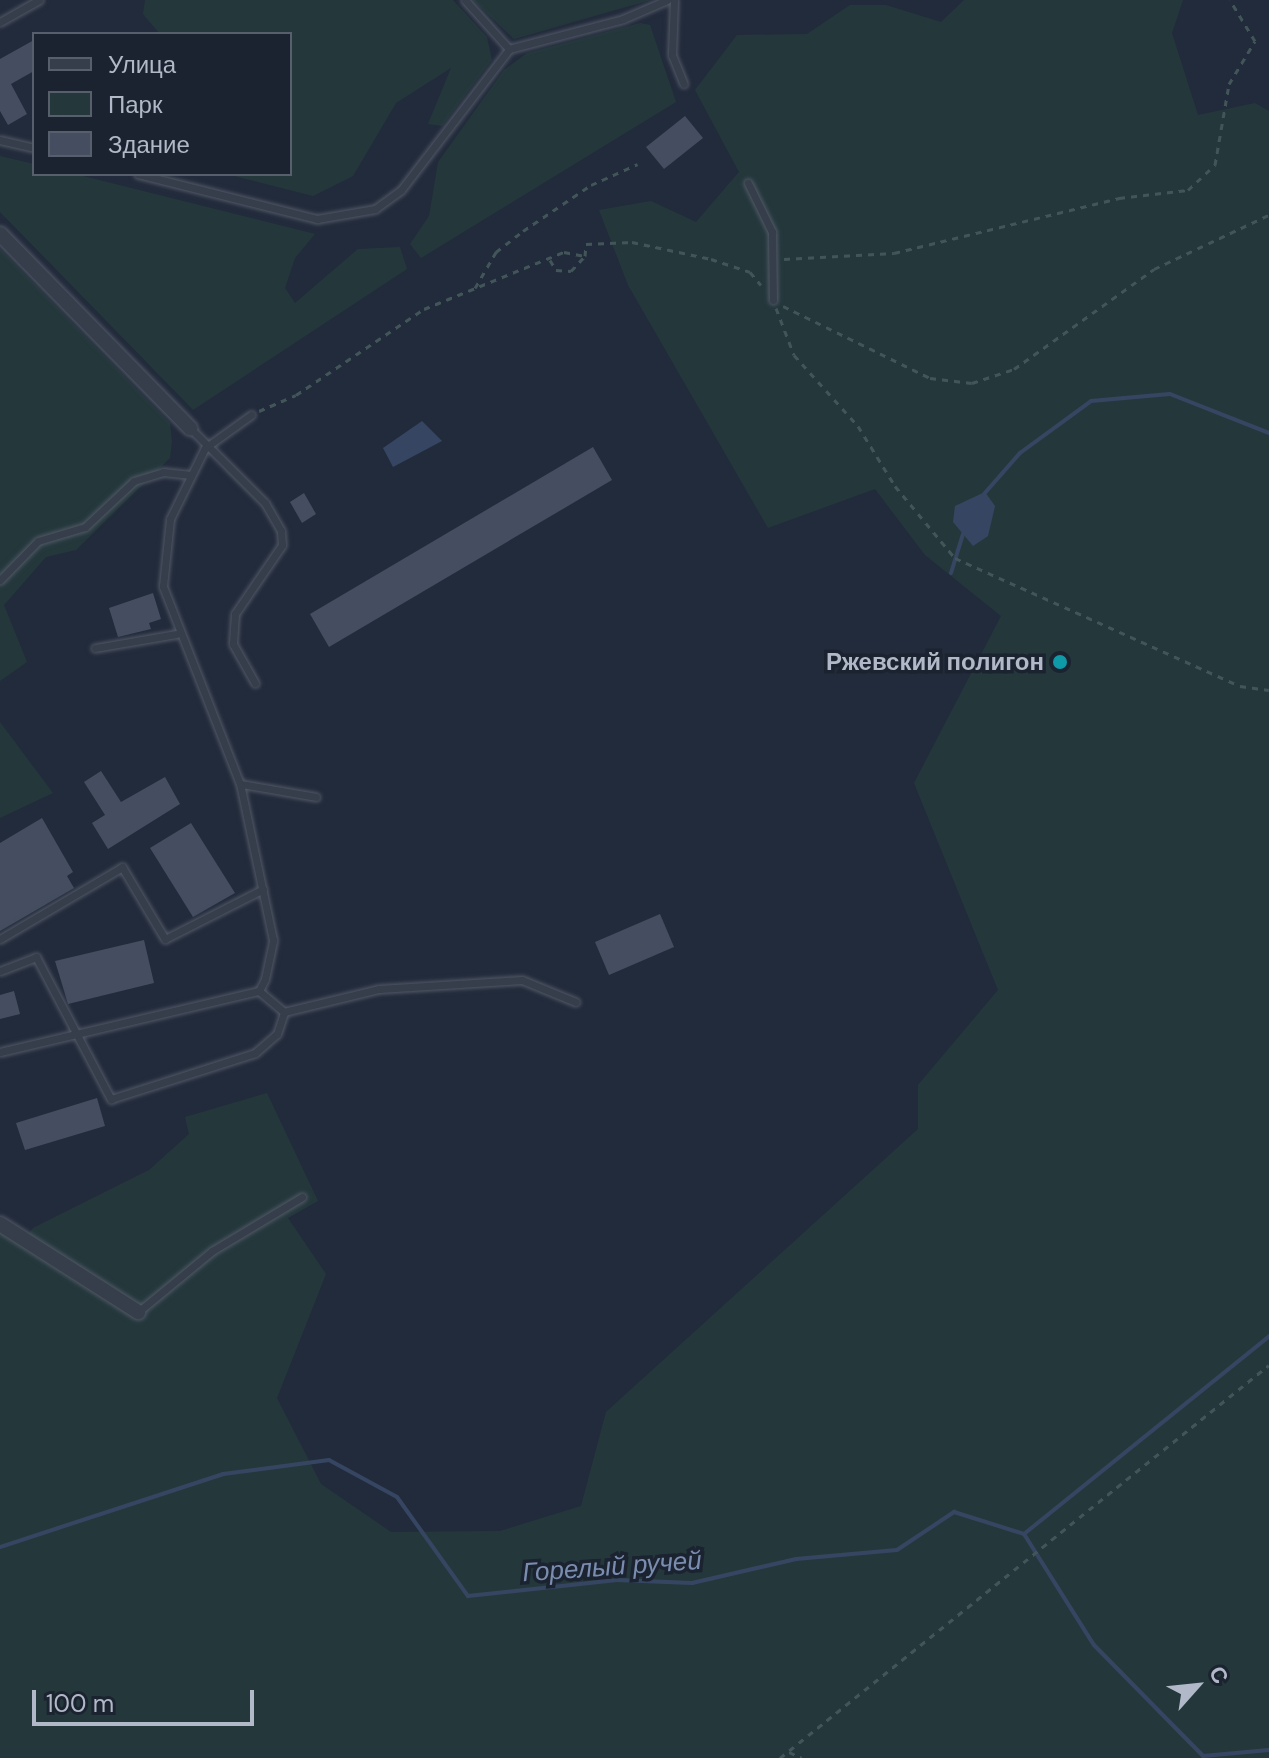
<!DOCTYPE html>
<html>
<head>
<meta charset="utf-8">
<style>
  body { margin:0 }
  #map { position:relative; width:1269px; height:1758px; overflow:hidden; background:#222b3b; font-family:"DM Sans",sans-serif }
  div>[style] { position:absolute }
  .green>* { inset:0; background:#24383c }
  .water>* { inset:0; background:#364662 }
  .stream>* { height:4px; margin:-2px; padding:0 2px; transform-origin:2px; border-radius:2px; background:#364662 }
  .building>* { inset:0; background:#444e60 }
  .path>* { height:3px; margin-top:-1.5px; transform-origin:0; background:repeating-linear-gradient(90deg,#425559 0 6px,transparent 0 12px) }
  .roads { filter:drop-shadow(0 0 2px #515866) drop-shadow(0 0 2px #515866) }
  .lane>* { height:7px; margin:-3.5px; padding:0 3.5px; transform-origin:3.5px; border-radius:3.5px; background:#363e4b }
  .street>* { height:14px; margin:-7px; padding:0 7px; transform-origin:7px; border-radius:7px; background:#363e4b }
  .dots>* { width:22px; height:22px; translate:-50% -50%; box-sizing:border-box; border:4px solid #1b2330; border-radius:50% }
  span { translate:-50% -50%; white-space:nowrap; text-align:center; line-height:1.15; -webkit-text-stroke:7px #1b2330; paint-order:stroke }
  .poi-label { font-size:24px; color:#b1b8c7; font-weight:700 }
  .right { translate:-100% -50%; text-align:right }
  .water-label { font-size:26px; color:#7a8daf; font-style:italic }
  .legend { position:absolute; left:32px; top:32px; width:260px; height:144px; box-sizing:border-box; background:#1b2330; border:2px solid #575f6c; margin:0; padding:10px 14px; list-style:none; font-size:24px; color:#b1b8c7 }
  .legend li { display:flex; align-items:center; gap:16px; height:40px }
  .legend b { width:40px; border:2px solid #575f6c }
  .north { position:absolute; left:1157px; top:1646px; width:80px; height:80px; -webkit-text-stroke:6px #1b2330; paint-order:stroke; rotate:63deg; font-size:22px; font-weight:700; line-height:32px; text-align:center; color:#b1b8c7 }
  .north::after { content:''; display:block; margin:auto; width:28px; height:36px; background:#b1b8c7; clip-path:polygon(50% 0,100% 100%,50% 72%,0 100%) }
  .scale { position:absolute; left:32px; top:1690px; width:222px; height:36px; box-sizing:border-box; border:4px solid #b1b8c7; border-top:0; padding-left:10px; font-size:24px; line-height:28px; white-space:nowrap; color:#b1b8c7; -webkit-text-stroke:6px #1b2330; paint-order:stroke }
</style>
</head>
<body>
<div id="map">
  <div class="green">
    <div style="clip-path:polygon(145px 0,453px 0,487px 37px,492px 60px,442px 126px,428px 124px,451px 68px,396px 103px,353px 176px,313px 196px,227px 174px,290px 174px,290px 34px,160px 34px,143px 14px)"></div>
    <div style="clip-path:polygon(473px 0,651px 0,514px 39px)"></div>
    <div style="clip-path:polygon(964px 0,1183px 0,1172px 33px,1198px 115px,1255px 103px,1269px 111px,1269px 1758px,0 1758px,0 1232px,21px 1244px,33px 1228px,149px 1170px,189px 1134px,185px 1117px,267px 1093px,318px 1201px,288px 1218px,326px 1274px,277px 1398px,321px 1484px,391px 1532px,500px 1531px,581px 1506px,606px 1412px,918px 1129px,918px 1085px,998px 990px,914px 783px,1001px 616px,925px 555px,875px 489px,768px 528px,628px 285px,599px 210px,651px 201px,696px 222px,739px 172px,695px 90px,737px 35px,807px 34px,850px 5px,886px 5px,941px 22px)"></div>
    <div style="clip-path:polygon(640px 23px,650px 25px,676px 102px,421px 258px,410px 244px,429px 216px,438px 162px,504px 70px,527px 53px)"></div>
    <div style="clip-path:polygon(0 156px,34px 164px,34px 174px,75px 174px,315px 234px,295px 258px,285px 288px,295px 303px,358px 249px,400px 247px,407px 269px,193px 410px,0 212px)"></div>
    <div style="clip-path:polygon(0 249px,170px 423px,172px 441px,170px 458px,76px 550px,46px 557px,4px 605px,27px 662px,0 681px)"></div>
    <div style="clip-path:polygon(0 722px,53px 793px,0 818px)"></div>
  </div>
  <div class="water">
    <div style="clip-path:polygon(422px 421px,442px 441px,393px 467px,383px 448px)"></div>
    <div style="clip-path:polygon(985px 492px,995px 506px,988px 536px,973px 546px,953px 522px,955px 506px)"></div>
  </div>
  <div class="stream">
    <div style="left:984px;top:494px;width:55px;rotate:-48.7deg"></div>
    <div style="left:1020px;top:453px;width:88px;rotate:-36.2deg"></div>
    <div style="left:1091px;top:401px;width:79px;rotate:-5.1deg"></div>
    <div style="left:1170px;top:394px;width:106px;rotate:21.5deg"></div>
    <div style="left:951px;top:573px;width:41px;rotate:-72.9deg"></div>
    <div style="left:1024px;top:1534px;width:315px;rotate:-38.9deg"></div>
    <div style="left:0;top:1547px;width:235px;rotate:-18.1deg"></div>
    <div style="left:223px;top:1474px;width:107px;rotate:-7.5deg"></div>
    <div style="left:329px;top:1460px;width:77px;rotate:28.6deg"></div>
    <div style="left:397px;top:1497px;width:122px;rotate:54.4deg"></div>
    <div style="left:468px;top:1596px;width:150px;rotate:-6.1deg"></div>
    <div style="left:617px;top:1580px;width:75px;rotate:2.3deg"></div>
    <div style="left:692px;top:1583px;width:107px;rotate:-13deg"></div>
    <div style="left:796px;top:1559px;width:101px;rotate:-5.1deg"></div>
    <div style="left:897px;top:1550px;width:69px;rotate:-33.7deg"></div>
    <div style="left:954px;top:1512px;width:73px;rotate:17.4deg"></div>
    <div style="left:1024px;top:1534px;width:131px;rotate:57.8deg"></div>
    <div style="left:1094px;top:1645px;width:156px;rotate:45.5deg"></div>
    <div style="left:1203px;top:1756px;width:66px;rotate:-5.2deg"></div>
  </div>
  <div class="building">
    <div style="clip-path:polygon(34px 40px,34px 71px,11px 84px,27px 114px,8px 125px,0 111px,0 59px)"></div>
    <div style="clip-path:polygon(685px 116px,703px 138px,664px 169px,646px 147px)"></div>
    <div style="clip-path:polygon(593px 447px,612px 480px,329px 647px,310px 614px)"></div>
    <div style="clip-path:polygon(304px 493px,316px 514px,302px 523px,290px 502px)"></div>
    <div style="clip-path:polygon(153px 593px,161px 619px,149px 623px,151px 629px,118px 637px,109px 608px)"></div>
    <div style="clip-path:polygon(101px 771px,121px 802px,165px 777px,180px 804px,108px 849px,92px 823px,105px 815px,84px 782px)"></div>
    <div style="clip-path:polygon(42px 818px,73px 872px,67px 876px,74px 888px,0 931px,0 843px)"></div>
    <div style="clip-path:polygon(191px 823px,235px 893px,193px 917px,150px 848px)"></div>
    <div style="clip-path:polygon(660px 914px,674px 947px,609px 975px,595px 942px)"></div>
    <div style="clip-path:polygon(144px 940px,154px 983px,68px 1004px,55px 961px)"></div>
    <div style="clip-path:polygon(14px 991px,20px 1014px,0 1019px,0 995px)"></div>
    <div style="clip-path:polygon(97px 1098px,105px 1126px,25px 1150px,16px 1123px)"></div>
  </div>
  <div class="path">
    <div style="left:784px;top:259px;width:110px;rotate:-3.1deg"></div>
    <div style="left:894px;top:253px;width:232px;rotate:-13.7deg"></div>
    <div style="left:1119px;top:198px;width:69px;rotate:-6.6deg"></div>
    <div style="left:1188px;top:190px;width:37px;rotate:-43deg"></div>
    <div style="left:1215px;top:165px;width:82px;rotate:-80.2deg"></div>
    <div style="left:1229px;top:84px;width:50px;rotate:-58.8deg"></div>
    <div style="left:1255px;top:41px;width:48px;rotate:-121.4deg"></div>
    <div style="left:550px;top:260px;width:12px;rotate:59deg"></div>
    <div style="left:556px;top:270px;width:15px;rotate:4deg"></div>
    <div style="left:571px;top:271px;width:21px;rotate:-47deg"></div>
    <div style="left:475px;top:288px;width:42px;rotate:-59.7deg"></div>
    <div style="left:496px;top:252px;width:34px;rotate:-38deg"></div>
    <div style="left:523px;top:231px;width:82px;rotate:-34.1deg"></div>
    <div style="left:591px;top:185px;width:51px;rotate:-24.1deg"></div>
    <div style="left:783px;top:306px;width:164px;rotate:26.1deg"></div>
    <div style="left:930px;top:378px;width:42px;rotate:6.8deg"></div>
    <div style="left:972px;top:383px;width:44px;rotate:-18.4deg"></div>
    <div style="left:1014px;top:369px;width:172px;rotate:-35.5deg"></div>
    <div style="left:1154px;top:269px;width:127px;rotate:-25.2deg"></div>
    <div style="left:776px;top:308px;width:50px;rotate:69deg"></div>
    <div style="left:794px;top:355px;width:96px;rotate:48deg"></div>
    <div style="left:858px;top:426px;width:70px;rotate:58.3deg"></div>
    <div style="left:895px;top:486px;width:94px;rotate:50.2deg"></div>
    <div style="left:955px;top:558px;width:312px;rotate:24.2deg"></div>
    <div style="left:1240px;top:686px;width:29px;rotate:8deg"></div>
    <div style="left:259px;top:411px;width:40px;rotate:-23.4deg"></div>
    <div style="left:296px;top:395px;width:154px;rotate:-33.9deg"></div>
    <div style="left:424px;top:309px;width:151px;rotate:-22.2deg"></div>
    <div style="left:564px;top:252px;width:21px;rotate:11deg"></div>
    <div style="left:585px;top:256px;width:12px;rotate:-85deg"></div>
    <div style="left:586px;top:244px;width:46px;rotate:-2.5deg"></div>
    <div style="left:632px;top:242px;width:81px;rotate:12.1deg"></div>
    <div style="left:711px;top:259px;width:41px;rotate:18.4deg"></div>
    <div style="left:750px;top:272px;width:17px;rotate:50deg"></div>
    <div style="left:789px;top:1752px;width:14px;rotate:25deg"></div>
    <div style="left:780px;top:1758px;width:627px;rotate:-38.79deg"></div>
  </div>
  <div class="roads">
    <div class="lane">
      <div style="left:465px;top:0;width:66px;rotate:48.1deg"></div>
      <div style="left:674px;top:0;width:55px;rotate:92.1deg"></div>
      <div style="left:672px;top:55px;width:31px;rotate:68deg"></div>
      <div style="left:0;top:22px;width:45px;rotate:-29.4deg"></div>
      <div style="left:0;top:140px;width:35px;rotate:13deg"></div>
      <div style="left:138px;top:174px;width:185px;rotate:14.1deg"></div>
      <div style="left:317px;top:219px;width:59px;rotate:-9.8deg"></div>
      <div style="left:375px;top:209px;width:32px;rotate:-36deg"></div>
      <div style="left:401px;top:190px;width:178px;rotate:-52.5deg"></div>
      <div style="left:509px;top:49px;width:118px;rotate:-14.7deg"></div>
      <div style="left:623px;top:19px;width:48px;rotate:-23.4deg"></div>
      <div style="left:748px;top:183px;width:55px;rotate:63.9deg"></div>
      <div style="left:772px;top:232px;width:68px;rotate:89.2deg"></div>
      <div style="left:190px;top:428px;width:106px;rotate:45deg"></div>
      <div style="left:265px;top:503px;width:32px;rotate:60deg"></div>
      <div style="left:281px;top:531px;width:14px;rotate:86deg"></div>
      <div style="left:282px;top:545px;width:83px;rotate:124.3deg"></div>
      <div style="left:235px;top:614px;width:30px;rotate:94deg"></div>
      <div style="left:233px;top:644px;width:45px;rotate:60.6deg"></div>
      <div style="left:0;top:580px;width:54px;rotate:-45.7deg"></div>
      <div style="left:38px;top:541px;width:49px;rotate:-16.6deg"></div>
      <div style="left:85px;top:527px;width:67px;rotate:-43.2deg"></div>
      <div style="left:134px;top:481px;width:30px;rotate:-17deg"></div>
      <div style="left:163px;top:472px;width:28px;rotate:6deg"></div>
      <div style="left:95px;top:648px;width:82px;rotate:-9.8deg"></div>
      <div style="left:241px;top:784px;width:76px;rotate:9.8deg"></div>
      <div style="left:0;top:939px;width:142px;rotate:-30.5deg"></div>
      <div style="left:122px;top:867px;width:84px;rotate:59.2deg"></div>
      <div style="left:165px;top:939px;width:110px;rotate:-27deg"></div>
      <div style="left:0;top:971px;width:39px;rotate:-21deg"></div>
      <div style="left:36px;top:957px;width:161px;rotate:62.2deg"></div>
      <div style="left:111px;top:1099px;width:151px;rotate:-17.7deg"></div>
      <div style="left:255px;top:1053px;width:29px;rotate:-41deg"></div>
      <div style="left:277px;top:1034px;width:23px;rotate:-72deg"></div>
      <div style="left:259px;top:991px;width:33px;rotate:40deg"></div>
      <div style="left:284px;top:1012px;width:98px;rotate:-13.6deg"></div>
      <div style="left:379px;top:989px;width:143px;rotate:-3.6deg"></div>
      <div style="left:522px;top:980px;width:58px;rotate:22.2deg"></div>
      <div style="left:0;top:1052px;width:266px;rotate:-13.3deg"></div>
      <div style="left:259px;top:991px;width:13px;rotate:-63deg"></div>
      <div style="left:265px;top:979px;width:40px;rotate:-78deg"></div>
      <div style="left:273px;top:940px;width:159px;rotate:-101.9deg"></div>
      <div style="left:240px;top:784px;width:212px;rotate:-111.3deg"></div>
      <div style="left:163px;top:586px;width:67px;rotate:-84deg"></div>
      <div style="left:170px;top:519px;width:79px;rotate:-63.8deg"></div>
      <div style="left:205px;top:448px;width:57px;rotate:-35.7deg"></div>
      <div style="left:138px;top:1312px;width:96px;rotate:-39.5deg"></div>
      <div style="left:212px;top:1251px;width:105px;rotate:-31deg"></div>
    </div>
    <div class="street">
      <div style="left:0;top:234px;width:272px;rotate:45.6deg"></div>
      <div style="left:0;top:1224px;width:164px;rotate:32.5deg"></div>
    </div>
  </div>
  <div class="dots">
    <div style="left:1060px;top:662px;background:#0f9aa8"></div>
  </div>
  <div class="poi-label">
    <span class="right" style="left:1044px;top:662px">Ржевский полигон</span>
  </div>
  <div class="water-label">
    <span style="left:612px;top:1567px;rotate:-4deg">Горелый ручей</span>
  </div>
  <ul class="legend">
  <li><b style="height:10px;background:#363e4b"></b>Улица</li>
  <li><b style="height:22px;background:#24383c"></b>Парк</li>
  <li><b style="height:22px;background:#444e60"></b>Здание</li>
  </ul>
  <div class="north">С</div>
  <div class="scale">100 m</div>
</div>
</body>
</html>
